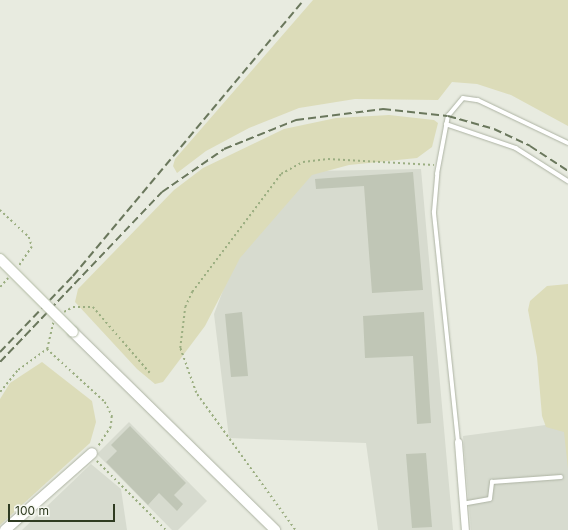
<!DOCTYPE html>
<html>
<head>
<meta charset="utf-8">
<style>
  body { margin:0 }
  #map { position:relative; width:568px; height:530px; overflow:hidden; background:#e8ebe0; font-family:Inter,sans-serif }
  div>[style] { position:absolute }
  .built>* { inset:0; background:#d7dbcf }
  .green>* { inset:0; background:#dcdcb9 }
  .building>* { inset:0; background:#c0c6b6 }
  .path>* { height:1.5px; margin-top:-0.75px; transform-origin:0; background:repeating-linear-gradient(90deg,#9bae81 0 2px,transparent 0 5px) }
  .roads { filter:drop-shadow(0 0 1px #adb3a3) drop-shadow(0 0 1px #adb3a3) }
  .lane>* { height:3.5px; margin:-1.75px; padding:0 1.75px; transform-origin:1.75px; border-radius:1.75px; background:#fff }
  .street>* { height:7px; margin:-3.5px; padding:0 3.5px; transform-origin:3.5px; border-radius:3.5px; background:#fff }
  .secondary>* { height:10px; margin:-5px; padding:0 5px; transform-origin:5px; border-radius:5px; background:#fff }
  .rail>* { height:2px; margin-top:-1px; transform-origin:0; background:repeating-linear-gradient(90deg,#6a775c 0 8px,transparent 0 12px) }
  .bridges { filter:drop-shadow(0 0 1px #b0baa2) drop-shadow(0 0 1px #b0baa2) }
  .secondary-bridge>* { height:10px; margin:-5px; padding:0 5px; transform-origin:5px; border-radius:5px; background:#fff }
  span { translate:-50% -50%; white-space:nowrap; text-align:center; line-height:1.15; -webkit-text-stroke:3px #f6f8f1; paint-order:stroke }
  .scale { position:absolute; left:8px; top:504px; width:107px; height:18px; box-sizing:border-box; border:2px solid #2f3b21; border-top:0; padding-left:5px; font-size:12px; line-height:14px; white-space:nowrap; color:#2f3b21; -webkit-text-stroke:3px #f6f8f1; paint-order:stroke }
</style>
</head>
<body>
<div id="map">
  <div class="built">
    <div style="clip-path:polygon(421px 169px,453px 530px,378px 530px,366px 443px,229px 438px,214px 314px,240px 246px,313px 171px)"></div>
    <div style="clip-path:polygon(129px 422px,207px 501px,178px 530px,172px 530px,97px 454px)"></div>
    <div style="clip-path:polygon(568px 422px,568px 530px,471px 530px,463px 436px)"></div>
    <div style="clip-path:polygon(91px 464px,121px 489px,127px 530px,22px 530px)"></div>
  </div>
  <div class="green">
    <div style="clip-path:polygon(313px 0,568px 0,568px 126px,511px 95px,477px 84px,452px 82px,438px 100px,355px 99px,299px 108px,249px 128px,206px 151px,177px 173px,173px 166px,175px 159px)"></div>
    <div style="clip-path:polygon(389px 115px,434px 120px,438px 123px,432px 147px,417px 158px,349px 165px,312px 175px,240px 258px,205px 326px,163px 382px,155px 384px,137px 369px,75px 302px,78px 289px,174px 190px,203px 168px,284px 129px,336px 118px)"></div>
    <div style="clip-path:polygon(568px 284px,568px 469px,564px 432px,546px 427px,542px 416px,537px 357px,528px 310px,530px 301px,547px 286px)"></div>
    <div style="clip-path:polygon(42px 362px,92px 401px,96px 422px,90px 443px,0 525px,0 399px,10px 383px)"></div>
  </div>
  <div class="building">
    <div style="clip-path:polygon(413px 172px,423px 290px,372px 293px,364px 186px,316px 189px,315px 179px)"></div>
    <div style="clip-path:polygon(242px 312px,248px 376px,231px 377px,225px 314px)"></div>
    <div style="clip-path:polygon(424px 312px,431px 423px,417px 424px,413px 356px,365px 358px,363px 316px)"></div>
    <div style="clip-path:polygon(130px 426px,186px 483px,174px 495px,183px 504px,177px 511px,159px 493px,148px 505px,106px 462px,117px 451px,111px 445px)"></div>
    <div style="clip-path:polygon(426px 453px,432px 527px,412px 528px,406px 454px)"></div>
  </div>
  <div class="path">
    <div style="left:0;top:210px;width:40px;rotate:43deg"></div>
    <div style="left:29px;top:237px;width:10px;rotate:73deg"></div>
    <div style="left:32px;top:247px;width:23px;rotate:124deg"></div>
    <div style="left:0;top:287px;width:12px;rotate:-48deg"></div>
    <div style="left:64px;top:312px;width:10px;rotate:-29deg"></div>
    <div style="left:73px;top:307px;width:20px"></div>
    <div style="left:93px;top:307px;width:87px;rotate:49.2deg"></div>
    <div style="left:47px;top:349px;width:79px;rotate:42.4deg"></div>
    <div style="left:105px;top:402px;width:16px;rotate:63deg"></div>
    <div style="left:112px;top:416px;width:11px;rotate:95deg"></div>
    <div style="left:111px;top:427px;width:24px;rotate:123deg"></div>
    <div style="left:0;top:392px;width:28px;rotate:-51deg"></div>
    <div style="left:18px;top:370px;width:36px;rotate:-36deg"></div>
    <div style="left:47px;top:349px;width:27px;rotate:-77deg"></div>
    <div style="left:97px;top:461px;width:98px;rotate:45deg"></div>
    <div style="left:295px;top:530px;width:169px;rotate:-125.9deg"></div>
    <div style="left:196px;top:393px;width:48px;rotate:-109.6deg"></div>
    <div style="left:180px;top:348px;width:41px;rotate:-83deg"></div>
    <div style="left:185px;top:307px;width:17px;rotate:-65deg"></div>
    <div style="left:192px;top:292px;width:148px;rotate:-53deg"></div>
    <div style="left:281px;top:174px;width:25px;rotate:-29deg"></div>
    <div style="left:303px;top:162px;width:25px;rotate:-7deg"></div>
    <div style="left:328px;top:159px;width:106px;rotate:3.2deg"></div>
  </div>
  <div class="roads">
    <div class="lane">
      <div style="left:446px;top:124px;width:74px;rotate:18.9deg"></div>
      <div style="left:516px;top:148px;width:62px;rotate:32.4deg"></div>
      <div style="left:458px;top:442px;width:231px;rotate:-96deg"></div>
      <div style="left:434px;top:212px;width:38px;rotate:-85deg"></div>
      <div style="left:437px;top:174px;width:59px;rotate:-79.3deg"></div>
      <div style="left:448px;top:116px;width:23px;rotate:-50deg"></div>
      <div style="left:463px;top:98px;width:15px;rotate:8deg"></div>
      <div style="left:478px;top:100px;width:100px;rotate:25.5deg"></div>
      <div style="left:462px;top:504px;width:28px;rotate:-10deg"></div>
      <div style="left:490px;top:499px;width:17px;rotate:-83deg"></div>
      <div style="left:492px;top:482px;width:69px;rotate:-4.1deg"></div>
    </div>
    <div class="street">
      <div style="left:458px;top:442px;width:88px;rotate:85.5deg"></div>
    </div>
    <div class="secondary">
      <div style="left:73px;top:332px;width:283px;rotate:44.4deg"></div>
      <div style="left:5px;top:530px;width:116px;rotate:-41.5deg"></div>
    </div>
  </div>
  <div class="rail">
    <div style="left:0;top:352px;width:105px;rotate:-46.2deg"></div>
    <div style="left:73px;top:276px;width:360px;rotate:-50.1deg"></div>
    <div style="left:0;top:362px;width:235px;rotate:-46.4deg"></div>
    <div style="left:162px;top:192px;width:75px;rotate:-34.7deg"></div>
    <div style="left:224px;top:149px;width:78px;rotate:-21.9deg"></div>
    <div style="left:296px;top:120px;width:88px;rotate:-7.2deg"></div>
    <div style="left:383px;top:109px;width:65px;rotate:6.1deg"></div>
    <div style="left:448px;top:116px;width:48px;rotate:15.8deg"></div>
    <div style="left:494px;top:129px;width:40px;rotate:25deg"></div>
    <div style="left:530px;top:146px;width:45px;rotate:33.3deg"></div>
  </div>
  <div class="bridges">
    <div class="secondary-bridge">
      <div style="left:0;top:259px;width:103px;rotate:45deg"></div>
    </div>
  </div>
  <div class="scale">100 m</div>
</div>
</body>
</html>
